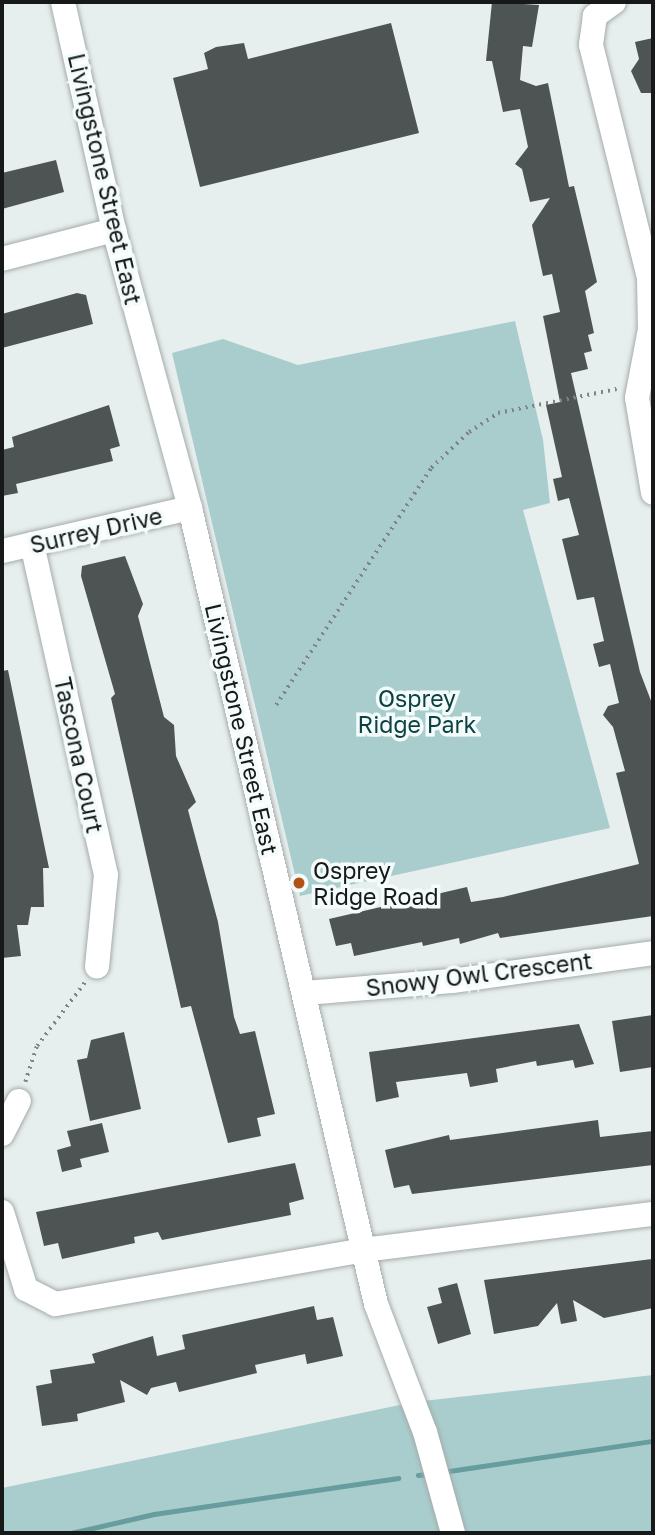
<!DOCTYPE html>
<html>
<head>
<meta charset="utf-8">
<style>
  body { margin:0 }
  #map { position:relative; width:655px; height:1535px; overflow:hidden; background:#e7eeee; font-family:"Golos Text",sans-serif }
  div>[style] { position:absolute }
  .green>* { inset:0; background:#a9cdcd }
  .stream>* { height:5px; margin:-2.5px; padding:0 2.5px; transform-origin:2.5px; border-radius:2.5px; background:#679d9e }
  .building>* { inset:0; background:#4e5454 }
  .path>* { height:3.5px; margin-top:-1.75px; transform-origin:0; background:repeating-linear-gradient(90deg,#808484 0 2px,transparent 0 7px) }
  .roads { filter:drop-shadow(0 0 2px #a5abab) drop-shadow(0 0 2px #a5abab) }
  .minor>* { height:24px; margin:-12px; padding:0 12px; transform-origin:12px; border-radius:12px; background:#fff }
  .dots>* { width:19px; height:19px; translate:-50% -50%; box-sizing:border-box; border:4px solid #f4fbfb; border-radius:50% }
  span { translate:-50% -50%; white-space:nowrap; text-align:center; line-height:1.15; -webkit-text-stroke:7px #f4fbfb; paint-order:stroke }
  .street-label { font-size:23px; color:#171919 }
  .park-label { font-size:23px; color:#0d4142 }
  .poi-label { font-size:23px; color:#171919 }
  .left { translate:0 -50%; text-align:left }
  .frame { position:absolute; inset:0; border:4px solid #171919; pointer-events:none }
</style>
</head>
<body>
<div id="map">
  <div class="green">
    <div style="clip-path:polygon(515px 321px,543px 440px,550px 503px,523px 510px,610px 828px,300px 896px,172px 353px,223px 339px,298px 365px)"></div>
    <div style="clip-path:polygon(653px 1375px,653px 1533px,2px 1533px,2px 1488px,414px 1402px)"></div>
  </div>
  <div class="stream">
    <div style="left:442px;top:1472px;width:213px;rotate:-8.4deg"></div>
    <div style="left:418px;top:1475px;width:11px;rotate:-5deg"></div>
    <div style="left:71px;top:1533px;width:85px;rotate:-12.9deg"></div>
    <div style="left:154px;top:1514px;width:247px;rotate:-8.4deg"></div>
  </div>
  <div class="building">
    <div style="clip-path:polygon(492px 2px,539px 5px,532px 47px,523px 46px,520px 80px,536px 86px,548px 83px,569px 187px,574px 186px,597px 282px,585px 291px,594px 333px,588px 335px,592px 351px,584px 353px,588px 369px,571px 373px,640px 672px,653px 706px,653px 916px,500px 938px,498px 933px,460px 944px,459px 938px,423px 946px,422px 942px,354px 956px,351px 943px,336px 946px,329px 919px,467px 887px,471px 902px,503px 897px,639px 864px,616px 773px,625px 771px,613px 727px,603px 715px,608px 706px,619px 703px,610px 664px,599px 667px,593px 644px,604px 641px,594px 597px,577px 600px,562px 539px,579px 535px,569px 498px,558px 501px,553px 479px,562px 477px,546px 405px,560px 402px,543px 316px,560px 312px,552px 274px,543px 276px,532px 225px,550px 198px,530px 202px,522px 169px,515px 164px,528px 147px,520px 109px,503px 112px,492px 61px,486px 61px)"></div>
    <div style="clip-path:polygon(391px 23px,419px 133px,200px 187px,173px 78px,208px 69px,204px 53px,216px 47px,244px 43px,248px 59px)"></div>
    <div style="clip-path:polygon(653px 38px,653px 93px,641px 93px,631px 71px,639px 59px,635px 42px)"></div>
    <div style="clip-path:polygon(56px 160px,64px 192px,2px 209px,2px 173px)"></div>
    <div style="clip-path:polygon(77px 293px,86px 295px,93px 324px,2px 348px,2px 314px)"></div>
    <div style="clip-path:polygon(109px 405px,120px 446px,110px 449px,113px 461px,16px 484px,18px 493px,2px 496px,2px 450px,14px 447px,12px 437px)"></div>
    <div style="clip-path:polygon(125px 556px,143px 604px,138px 616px,164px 717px,174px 725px,176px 756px,196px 802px,188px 810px,218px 922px,234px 1017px,240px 1034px,255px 1031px,275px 1114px,257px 1118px,261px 1136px,228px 1143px,191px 1006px,181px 1008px,111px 698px,115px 694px,81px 576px,82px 566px)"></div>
    <div style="clip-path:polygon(8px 670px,49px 868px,43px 868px,44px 907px,31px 907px,28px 925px,17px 925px,21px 956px,2px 958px,2px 671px)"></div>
    <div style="clip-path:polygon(653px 1015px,653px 1067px,620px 1072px,612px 1021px)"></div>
    <div style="clip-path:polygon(579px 1024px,594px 1064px,575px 1068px,573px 1060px,537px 1066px,536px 1061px,496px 1069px,498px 1082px,470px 1087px,467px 1073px,396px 1082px,399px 1097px,376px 1102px,369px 1052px)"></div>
    <div style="clip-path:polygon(124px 1032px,141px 1109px,90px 1121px,77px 1060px,87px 1058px,91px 1040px)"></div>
    <div style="clip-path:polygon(598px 1120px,600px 1137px,653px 1131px,653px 1165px,412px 1194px,409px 1185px,394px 1188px,385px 1150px,449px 1135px,450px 1140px)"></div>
    <div style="clip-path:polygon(102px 1123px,109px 1152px,80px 1159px,82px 1167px,62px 1172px,57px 1150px,71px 1146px,67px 1131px)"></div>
    <div style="clip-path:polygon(295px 1163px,304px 1199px,289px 1203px,291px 1215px,162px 1240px,158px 1232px,134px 1237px,135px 1243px,62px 1259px,58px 1243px,44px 1246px,36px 1212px)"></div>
    <div style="clip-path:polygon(652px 1259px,653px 1308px,604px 1318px,573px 1300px,577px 1321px,561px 1324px,557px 1303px,538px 1326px,494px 1334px,484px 1280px)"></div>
    <div style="clip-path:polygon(457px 1283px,471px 1334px,438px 1344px,427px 1307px,442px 1303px,438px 1288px)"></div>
    <div style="clip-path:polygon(314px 1306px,317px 1320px,333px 1317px,343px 1356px,307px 1364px,305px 1354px,255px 1365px,257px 1373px,179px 1392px,176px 1382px,151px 1388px,147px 1395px,120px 1380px,125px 1402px,77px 1414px,78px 1421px,42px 1426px,36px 1386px,52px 1383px,50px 1370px,95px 1363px,92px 1354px,153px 1336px,157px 1356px,185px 1349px,182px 1335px)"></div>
  </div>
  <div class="path">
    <div style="left:276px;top:705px;width:283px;rotate:-56.8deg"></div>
    <div style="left:431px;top:468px;width:52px;rotate:-43.5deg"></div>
    <div style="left:469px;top:432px;width:35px;rotate:-33deg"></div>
    <div style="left:498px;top:413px;width:121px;rotate:-11.4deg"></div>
    <div style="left:25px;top:1082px;width:38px;rotate:-72deg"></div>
    <div style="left:37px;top:1046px;width:80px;rotate:-53.1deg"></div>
  </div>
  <div class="roads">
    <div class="minor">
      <div style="left:63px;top:2px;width:234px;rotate:77.4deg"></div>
      <div style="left:114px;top:230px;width:288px;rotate:74.7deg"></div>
      <div style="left:190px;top:508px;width:817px;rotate:76.85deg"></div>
      <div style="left:376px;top:1304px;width:137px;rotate:69.1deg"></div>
      <div style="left:425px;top:1432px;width:105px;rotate:74.5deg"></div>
      <div style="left:614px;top:2px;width:24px;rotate:144deg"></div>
      <div style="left:595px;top:16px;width:29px;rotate:98deg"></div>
      <div style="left:591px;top:45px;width:240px;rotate:76deg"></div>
      <div style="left:649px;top:278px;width:51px;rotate:88.9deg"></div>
      <div style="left:650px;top:329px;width:70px;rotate:100.7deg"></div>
      <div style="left:637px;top:398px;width:96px;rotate:80.4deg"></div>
      <div style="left:2px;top:259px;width:116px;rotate:-14.5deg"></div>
      <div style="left:32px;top:544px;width:339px;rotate:77.4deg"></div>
      <div style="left:106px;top:875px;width:92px;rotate:95.6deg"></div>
      <div style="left:2px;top:551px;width:193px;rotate:-12.9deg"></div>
      <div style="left:305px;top:993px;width:147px;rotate:-4.7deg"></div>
      <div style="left:452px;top:981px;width:203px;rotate:-7.9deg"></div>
      <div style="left:2px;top:1134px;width:37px;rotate:-63deg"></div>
      <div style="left:2px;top:1212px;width:81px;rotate:72.7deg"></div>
      <div style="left:26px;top:1289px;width:33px;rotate:27deg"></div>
      <div style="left:55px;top:1304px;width:313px;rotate:-9.9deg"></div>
      <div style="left:363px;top:1250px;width:292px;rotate:-7.1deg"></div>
    </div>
  </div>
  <div class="dots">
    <div style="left:299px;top:883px;background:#b45216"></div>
  </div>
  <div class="street-label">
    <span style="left:105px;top:179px;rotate:77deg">Livingstone Street East</span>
    <span style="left:96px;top:530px;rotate:-13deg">Surrey Drive</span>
    <span style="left:242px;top:729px;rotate:77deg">Livingstone Street East</span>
    <span style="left:79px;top:755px;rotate:78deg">Tascona Court</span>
    <span style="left:479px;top:974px;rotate:-7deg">Snowy Owl Crescent</span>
  </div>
  <div class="park-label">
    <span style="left:417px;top:711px">Osprey<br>Ridge Park</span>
  </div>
  <div class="poi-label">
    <span class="left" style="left:313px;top:883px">Osprey<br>Ridge Road</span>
  </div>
  <div class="frame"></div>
</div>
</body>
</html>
